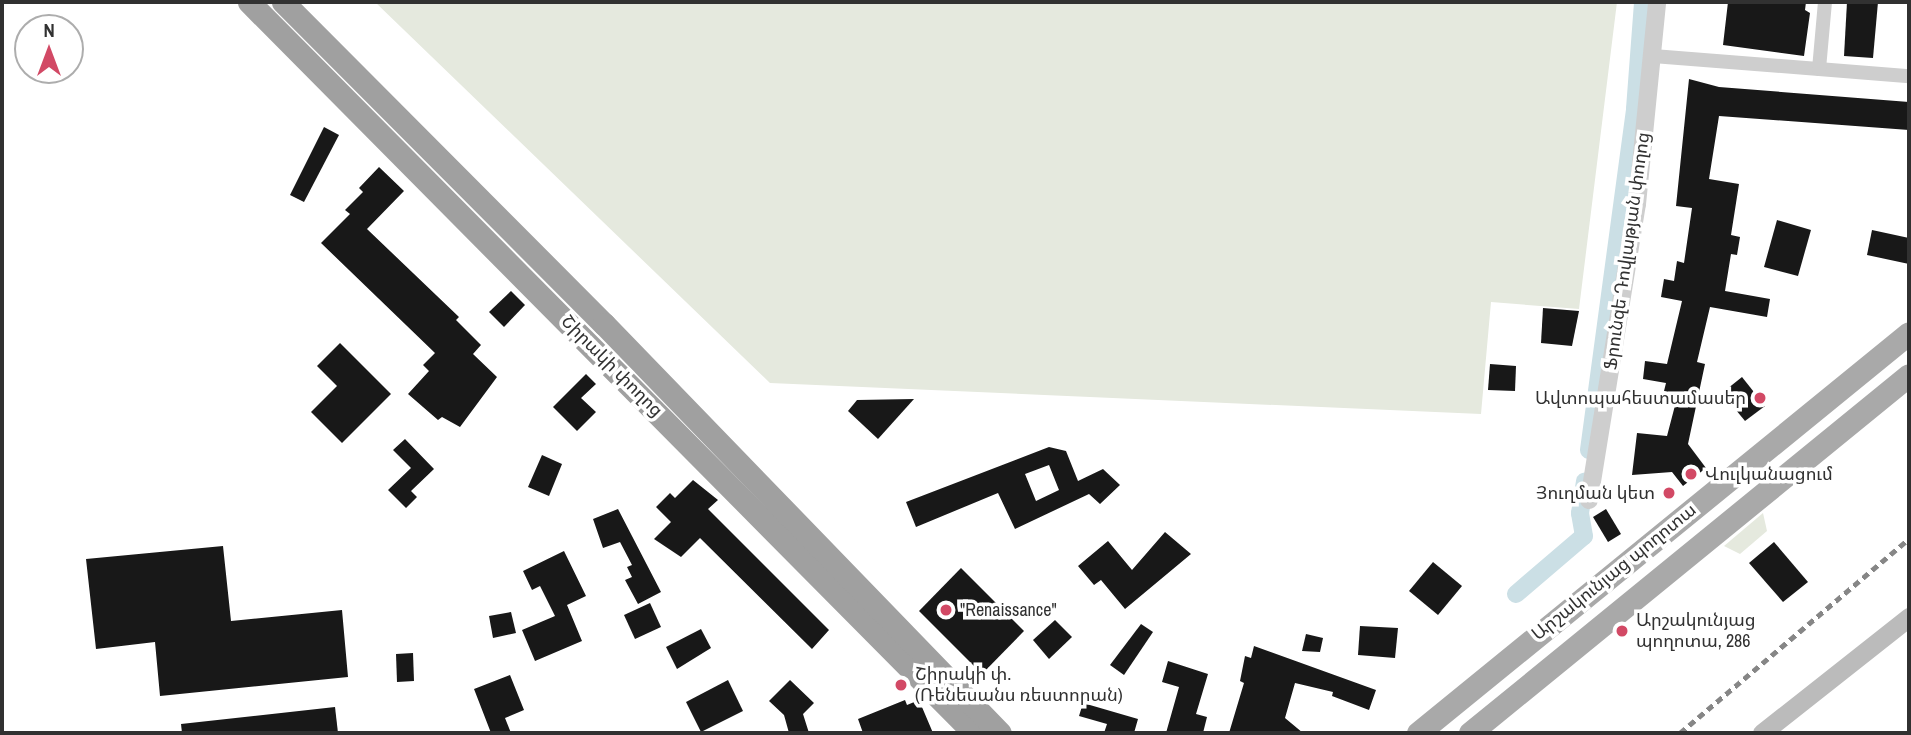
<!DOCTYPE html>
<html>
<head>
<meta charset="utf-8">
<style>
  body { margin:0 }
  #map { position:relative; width:1911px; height:735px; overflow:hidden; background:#fff; font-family:"Archivo Narrow","Noto Sans Armenian",sans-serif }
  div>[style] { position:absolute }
  .green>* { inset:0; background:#e5e9de }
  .canal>* { height:18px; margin:-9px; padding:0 9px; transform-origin:9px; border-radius:9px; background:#cbdfe5 }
  .building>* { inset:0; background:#181818 }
  .minor>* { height:14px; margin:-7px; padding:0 7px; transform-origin:7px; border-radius:7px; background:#cecece }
  .tertiary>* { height:18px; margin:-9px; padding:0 9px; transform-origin:9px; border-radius:9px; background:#cecece }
  .secondary>* { height:19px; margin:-9.5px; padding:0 9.5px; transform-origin:9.5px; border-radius:9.5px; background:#bbb }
  .primary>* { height:23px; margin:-11.5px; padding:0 11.5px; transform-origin:11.5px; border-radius:11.5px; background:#a9a9a9 }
  .trunk>* { height:23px; margin:-11.5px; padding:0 11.5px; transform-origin:11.5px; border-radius:11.5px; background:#a0a0a0 }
  .rail>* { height:5px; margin-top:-2.5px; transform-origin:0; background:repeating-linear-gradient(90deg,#868686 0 7px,transparent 0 12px) }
  .dots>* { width:19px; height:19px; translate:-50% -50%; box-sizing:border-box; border:4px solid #fff; border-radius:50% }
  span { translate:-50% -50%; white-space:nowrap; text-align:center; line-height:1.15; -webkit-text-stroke:7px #fff; paint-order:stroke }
  .street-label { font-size:18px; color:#313131 }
  .poi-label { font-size:18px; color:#313131 }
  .right { translate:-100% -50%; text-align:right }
  .left { translate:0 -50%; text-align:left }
  .frame { position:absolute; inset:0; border:4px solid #313131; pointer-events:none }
  .north { position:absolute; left:14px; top:14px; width:70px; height:70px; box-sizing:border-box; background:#fff; border:2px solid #adadad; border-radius:50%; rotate:0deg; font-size:19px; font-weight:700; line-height:28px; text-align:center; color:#313131 }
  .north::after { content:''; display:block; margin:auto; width:24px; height:32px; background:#d24965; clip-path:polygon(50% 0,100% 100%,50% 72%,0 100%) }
</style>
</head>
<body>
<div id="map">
  <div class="green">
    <div style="clip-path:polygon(375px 2px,1617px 2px,1579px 309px,1491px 302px,1481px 414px,770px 383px)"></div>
    <div style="clip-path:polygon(1763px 513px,1767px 531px,1740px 554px,1724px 546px)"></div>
  </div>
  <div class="canal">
    <div style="left:1589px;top:450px;width:344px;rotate:-82.3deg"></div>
    <div style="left:1635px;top:109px;width:107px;rotate:-85.7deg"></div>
    <div style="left:1516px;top:594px;width:89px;rotate:-40.5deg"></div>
    <div style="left:1584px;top:536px;width:23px;rotate:-100deg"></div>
    <div style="left:1580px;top:513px;width:32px;rotate:-81deg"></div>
  </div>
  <div class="building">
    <div style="clip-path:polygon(1728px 2px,1806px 2px,1805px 10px,1810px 13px,1804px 56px,1723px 45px)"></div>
    <div style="clip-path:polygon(1847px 2px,1878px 2px,1873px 58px,1844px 56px)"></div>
    <div style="clip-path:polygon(1689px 79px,1719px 87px,1909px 102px,1909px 130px,1719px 116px,1709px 179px,1739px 184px,1731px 235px,1740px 237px,1737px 255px,1731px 254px,1725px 291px,1770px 299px,1767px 317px,1710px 307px,1697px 362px,1705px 364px,1688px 444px,1706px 468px,1683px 486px,1672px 472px,1632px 475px,1637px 433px,1667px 436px,1678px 394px,1664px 391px,1666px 383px,1643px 379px,1645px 361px,1667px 364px,1682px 301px,1661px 297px,1664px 279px,1674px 281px,1677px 261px,1684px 263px,1692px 208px,1676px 206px)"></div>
    <div style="clip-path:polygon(324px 127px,339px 135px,304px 202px,290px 195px)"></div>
    <div style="clip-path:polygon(379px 167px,404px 191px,367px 229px,459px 317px,456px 320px,481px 345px,473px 354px,497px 377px,460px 427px,442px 417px,438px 420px,408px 394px,429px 371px,423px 365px,435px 353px,321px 243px,350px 214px,345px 210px,363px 192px,359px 188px)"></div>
    <div style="clip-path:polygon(1777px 220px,1811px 230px,1798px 276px,1764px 267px)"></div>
    <div style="clip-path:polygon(1872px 230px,1909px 238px,1909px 264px,1867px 255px)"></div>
    <div style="clip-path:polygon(511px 291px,525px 305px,504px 327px,489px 312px)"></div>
    <div style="clip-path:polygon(1543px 308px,1579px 311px,1572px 346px,1541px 343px)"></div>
    <div style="clip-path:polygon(340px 343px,391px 394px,342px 443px,311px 412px,337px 386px,317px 366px)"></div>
    <div style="clip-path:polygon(1490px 364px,1516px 366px,1515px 391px,1488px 390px)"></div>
    <div style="clip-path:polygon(586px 374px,596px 384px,581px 398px,596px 412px,577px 431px,553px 407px)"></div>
    <div style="clip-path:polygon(1742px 377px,1765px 406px,1745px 421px,1722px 393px)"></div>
    <div style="clip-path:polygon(914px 399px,878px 439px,848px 411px,857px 400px)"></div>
    <div style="clip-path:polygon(405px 439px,434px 469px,411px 491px,417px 497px,406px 508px,388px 490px,411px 468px,393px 450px)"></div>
    <div style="clip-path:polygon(evenodd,1049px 447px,1066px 451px,1078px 481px,1103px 469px,1120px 485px,1100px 504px,1089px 494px,1015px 529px,998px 493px,916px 527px,906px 502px,1049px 447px,1049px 465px,1059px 490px,1036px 501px,1025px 474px,1049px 465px)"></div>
    <div style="clip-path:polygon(542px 455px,562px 464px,549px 496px,528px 487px)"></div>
    <div style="clip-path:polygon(693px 480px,718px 500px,708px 509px,829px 630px,812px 649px,700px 538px,681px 557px,654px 539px,671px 522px,656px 507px,670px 493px,675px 498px)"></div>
    <div style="clip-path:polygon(618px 509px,661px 592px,638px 604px,625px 580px,632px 577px,627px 567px,632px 565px,620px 542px,603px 548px,593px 519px)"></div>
    <div style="clip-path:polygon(1606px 509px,1621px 534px,1608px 542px,1593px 517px)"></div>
    <div style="clip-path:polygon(1165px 532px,1191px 554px,1125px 609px,1101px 580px,1094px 585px,1078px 566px,1108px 541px,1132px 570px)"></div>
    <div style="clip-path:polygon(1774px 542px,1808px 582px,1783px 602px,1749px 563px)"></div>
    <div style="clip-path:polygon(223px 546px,231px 621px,342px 610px,348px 677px,160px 696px,155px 642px,96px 649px,86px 559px)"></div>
    <div style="clip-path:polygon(564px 551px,586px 596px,567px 605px,582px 641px,535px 661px,522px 630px,555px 616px,540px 586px,532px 590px,523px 571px)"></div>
    <div style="clip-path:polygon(1433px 562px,1462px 586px,1438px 615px,1409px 591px)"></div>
    <div style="clip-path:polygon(961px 568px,1024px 631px,982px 674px,919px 611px)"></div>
    <div style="clip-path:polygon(650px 603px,661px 627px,635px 639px,624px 615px)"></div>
    <div style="clip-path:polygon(511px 612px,516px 633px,493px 638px,489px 616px)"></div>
    <div style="clip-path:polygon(1055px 620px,1072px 637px,1049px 659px,1033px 640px)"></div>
    <div style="clip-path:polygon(1141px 624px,1153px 632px,1124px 675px,1110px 665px)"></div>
    <div style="clip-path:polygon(1360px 626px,1398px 628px,1395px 658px,1358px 655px)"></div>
    <div style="clip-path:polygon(701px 629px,711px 648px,677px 669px,666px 647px)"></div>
    <div style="clip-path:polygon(1306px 634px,1323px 638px,1320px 652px,1302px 651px)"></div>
    <div style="clip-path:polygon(1254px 646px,1376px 690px,1369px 710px,1332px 696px,1333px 692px,1295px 683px,1285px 718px,1303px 733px,1229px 733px,1244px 683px,1240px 681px,1245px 656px,1251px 658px)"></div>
    <div style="clip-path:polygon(413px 653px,414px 681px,397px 682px,396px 654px)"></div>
    <div style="clip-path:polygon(1168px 661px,1208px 674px,1196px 714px,1207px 717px,1203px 733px,1166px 733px,1179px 687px,1162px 682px)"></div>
    <div style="clip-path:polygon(510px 675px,524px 710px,505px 718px,511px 733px,491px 733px,474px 689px)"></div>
    <div style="clip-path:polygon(728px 680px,743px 711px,701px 732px,686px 702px)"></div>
    <div style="clip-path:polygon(790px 680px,814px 703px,803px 714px,809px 733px,789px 733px,784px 715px,769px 701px)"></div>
    <div style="clip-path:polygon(905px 700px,907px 705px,919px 700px,933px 733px,863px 733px,858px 719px)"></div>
    <div style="clip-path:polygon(1083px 703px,1138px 719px,1134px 733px,1104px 733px,1107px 724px,1079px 716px)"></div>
    <div style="clip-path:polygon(335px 707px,338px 733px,182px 733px,181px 724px)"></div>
  </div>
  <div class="minor">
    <div style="left:1653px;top:56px;width:257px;rotate:4.5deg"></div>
    <div style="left:1819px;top:69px;width:67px;rotate:-84.9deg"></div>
  </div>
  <div class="tertiary">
    <div style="left:1589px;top:500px;width:300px;rotate:-80.8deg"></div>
    <div style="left:1637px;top:204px;width:203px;rotate:-84.3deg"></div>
  </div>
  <div class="secondary">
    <div style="left:1762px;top:733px;width:187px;rotate:-38.3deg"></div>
  </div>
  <div class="primary">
    <div style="left:1418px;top:733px;width:633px;rotate:-39.17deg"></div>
    <div style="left:1470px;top:733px;width:566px;rotate:-39.2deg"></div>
  </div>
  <div class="trunk">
    <div style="left:249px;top:2px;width:1030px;rotate:45.24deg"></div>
    <div style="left:283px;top:2px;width:455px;rotate:45.1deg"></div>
    <div style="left:604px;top:324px;width:569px;rotate:45.93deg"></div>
  </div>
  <div class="rail">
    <div style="left:1680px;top:733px;width:300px;rotate:-40.3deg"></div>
  </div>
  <div class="dots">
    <div style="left:1760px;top:398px;background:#d24965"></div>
    <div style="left:1691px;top:474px;background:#d24965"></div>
    <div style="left:1669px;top:493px;background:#d24965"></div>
    <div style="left:946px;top:610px;background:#d24965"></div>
    <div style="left:1622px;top:631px;background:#d24965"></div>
    <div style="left:901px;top:685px;background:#d24965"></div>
  </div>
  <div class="street-label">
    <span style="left:1627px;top:251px;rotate:-82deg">Ֆրունզե Դովլաթյան փողոց</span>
    <span style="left:612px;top:366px;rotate:45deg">Շիրակի փողոց</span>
    <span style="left:1614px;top:572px;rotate:-39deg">Արշակունյաց պողոտա</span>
  </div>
  <div class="poi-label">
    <span class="right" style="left:1746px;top:398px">Ավտոպահեստամասեր</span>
    <span class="left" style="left:1705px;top:474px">Վուլկանացում</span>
    <span class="right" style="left:1655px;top:493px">Յուղման կետ</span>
    <span class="left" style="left:960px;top:610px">"Renaissance"</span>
    <span class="left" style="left:1636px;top:631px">Արշակունյաց<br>պողոտա, 286</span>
    <span class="left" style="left:915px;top:685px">Շիրակի փ.<br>(Ռենեսանս ռեստորան)</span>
  </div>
  <div class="frame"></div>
  <div class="north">N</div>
</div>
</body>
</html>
